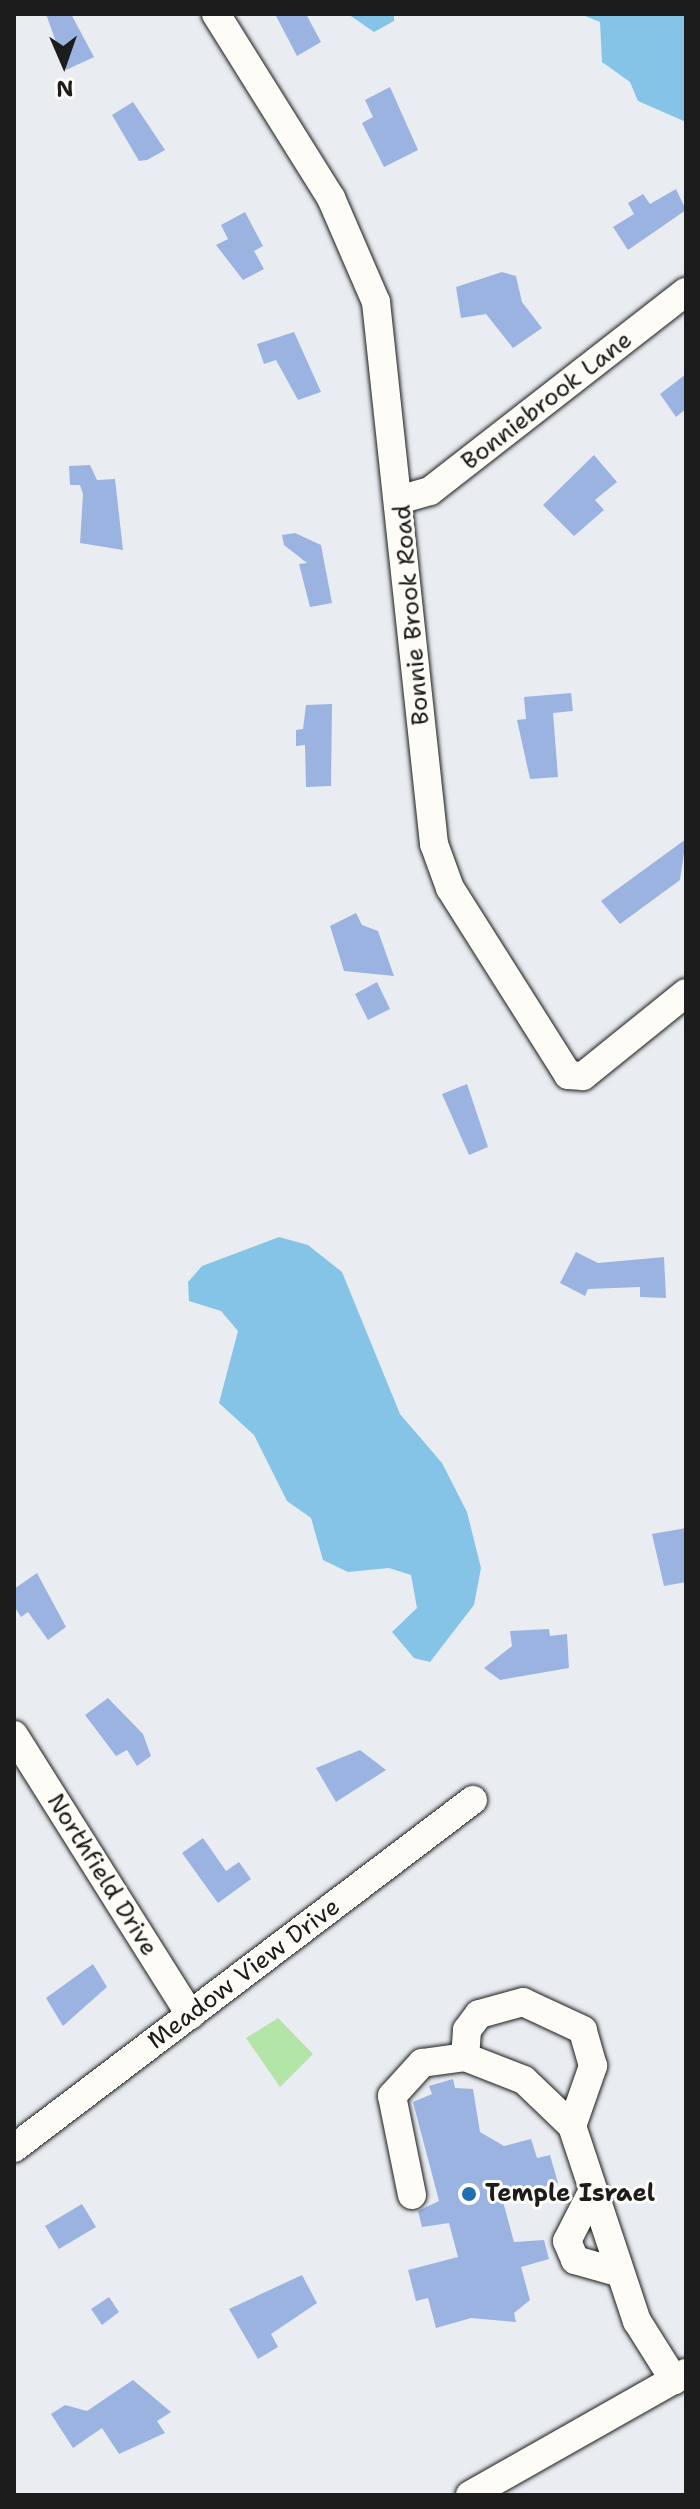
<!DOCTYPE html>
<html>
<head>
<meta charset="utf-8">
<style>
  body { margin:0 }
  #map { position:relative; width:700px; height:2509px; overflow:hidden; background:#e9edf2; font-family:"Shantell Sans",sans-serif }
  div>[style] { position:absolute }
  .green>* { inset:0; background:#b2e5a7 }
  .water>* { inset:0; background:#86c4e7 }
  .building>* { inset:0; background:#9bb3e0 }
  .roads { filter:drop-shadow(0 0 2px #1c1c1c) drop-shadow(0 0 2px #1c1c1c) }
  .minor>* { height:28px; margin:-14px; padding:0 14px; transform-origin:14px; border-radius:14px; background:#fdfcf7 }
  .dots>* { width:22px; height:22px; translate:-50% -50%; box-sizing:border-box; border:4px solid #fdfcf7; border-radius:50% }
  span { translate:-50% -50%; white-space:nowrap; text-align:center; line-height:1.15; -webkit-text-stroke:6px #fdfcf7; paint-order:stroke }
  .street-label { font-size:24px; color:#1c1c1c }
  .poi-label { font-size:24px; color:#1c1c1c; font-weight:700 }
  .left { translate:0 -50%; text-align:left }
  .frame { position:absolute; inset:0; border:16px solid #1c1c1c; pointer-events:none }
  .north { position:absolute; left:24px; top:24px; width:80px; height:80px; -webkit-text-stroke:6px #fdfcf7; paint-order:stroke; rotate:178deg; font-size:22px; font-weight:700; line-height:32px; text-align:center; color:#1c1c1c }
  .north::after { content:''; display:block; margin:auto; width:28px; height:36px; background:#1c1c1c; clip-path:polygon(50% 0,100% 100%,50% 72%,0 100%) }
</style>
</head>
<body>
<div id="map">
  <div class="green">
    <div style="clip-path:polygon(278px 2018px,313px 2054px,280px 2087px,246px 2038px)"></div>
  </div>
  <div class="water">
    <div style="clip-path:polygon(348px 14px,394px 14px,394px 21px,374px 32px)"></div>
    <div style="clip-path:polygon(580px 14px,686px 14px,686px 122px,638px 101px,630px 82px,602px 62px,600px 22px)"></div>
    <div style="clip-path:polygon(279px 1237px,308px 1245px,342px 1272px,400px 1414px,442px 1463px,467px 1512px,481px 1568px,474px 1605px,430px 1662px,414px 1658px,392px 1632px,417px 1608px,411px 1575px,389px 1568px,348px 1572px,323px 1560px,311px 1518px,287px 1501px,254px 1435px,219px 1403px,238px 1331px,221px 1311px,189px 1301px,188px 1282px,202px 1266px)"></div>
  </div>
  <div class="building">
    <div style="clip-path:polygon(46px 14px,71px 14px,94px 57px,66px 70px)"></div>
    <div style="clip-path:polygon(275px 14px,306px 14px,321px 42px,297px 56px)"></div>
    <div style="clip-path:polygon(390px 87px,418px 150px,384px 167px,362px 123px,373px 117px,365px 100px)"></div>
    <div style="clip-path:polygon(133px 102px,165px 150px,147px 160px,139px 161px,112px 115px)"></div>
    <div style="clip-path:polygon(676px 189px,686px 210px,628px 250px,613px 227px,634px 214px,628px 203px,643px 194px,650px 204px)"></div>
    <div style="clip-path:polygon(245px 212px,263px 246px,254px 251px,264px 269px,243px 280px,216px 245px,228px 239px,221px 225px)"></div>
    <div style="clip-path:polygon(502px 272px,516px 276px,522px 302px,542px 328px,513px 348px,486px 314px,461px 318px,456px 287px)"></div>
    <div style="clip-path:polygon(294px 332px,321px 392px,298px 400px,276px 360px,264px 364px,257px 344px)"></div>
    <div style="clip-path:polygon(686px 374px,686px 409px,676px 417px,660px 394px)"></div>
    <div style="clip-path:polygon(594px 455px,617px 482px,595px 500px,604px 510px,574px 536px,543px 505px)"></div>
    <div style="clip-path:polygon(90px 465px,97px 480px,115px 479px,123px 550px,80px 543px,83px 494px,80px 485px,70px 485px,69px 466px)"></div>
    <div style="clip-path:polygon(295px 533px,321px 545px,332px 603px,310px 607px,299px 564px,307px 563px,284px 545px,282px 535px)"></div>
    <div style="clip-path:polygon(571px 693px,573px 711px,553px 713px,558px 777px,530px 779px,517px 720px,526px 719px,524px 697px)"></div>
    <div style="clip-path:polygon(332px 704px,331px 786px,306px 787px,305px 745px,296px 746px,296px 730px,303px 729px,306px 705px)"></div>
    <div style="clip-path:polygon(686px 839px,680px 880px,620px 924px,601px 901px)"></div>
    <div style="clip-path:polygon(356px 913px,362px 925px,378px 931px,394px 976px,344px 971px,330px 926px)"></div>
    <div style="clip-path:polygon(377px 982px,390px 1009px,368px 1020px,355px 994px)"></div>
    <div style="clip-path:polygon(467px 1084px,488px 1147px,469px 1155px,442px 1094px)"></div>
    <div style="clip-path:polygon(576px 1252px,598px 1263px,664px 1257px,666px 1298px,640px 1297px,640px 1287px,588px 1289px,585px 1296px,560px 1283px)"></div>
    <div style="clip-path:polygon(686px 1528px,686px 1582px,664px 1586px,652px 1534px)"></div>
    <div style="clip-path:polygon(37px 1573px,66px 1627px,48px 1640px,28px 1612px,21px 1617px,14px 1606px,14px 1589px)"></div>
    <div style="clip-path:polygon(549px 1629px,550px 1636px,567px 1634px,569px 1668px,500px 1680px,484px 1668px,512px 1646px,510px 1631px)"></div>
    <div style="clip-path:polygon(108px 1698px,143px 1734px,151px 1756px,137px 1766px,127px 1750px,116px 1756px,85px 1715px)"></div>
    <div style="clip-path:polygon(360px 1750px,386px 1770px,336px 1802px,316px 1768px)"></div>
    <div style="clip-path:polygon(203px 1838px,226px 1871px,239px 1862px,251px 1879px,218px 1903px,182px 1853px)"></div>
    <div style="clip-path:polygon(93px 1964px,107px 1987px,63px 2026px,46px 1998px)"></div>
    <div style="clip-path:polygon(453px 2079px,455px 2088px,473px 2089px,480px 2132px,504px 2146px,531px 2139px,537px 2158px,550px 2155px,558px 2183px,502px 2198px,514px 2242px,544px 2240px,549px 2259px,521px 2267px,530px 2300px,514px 2313px,516px 2322px,471px 2318px,436px 2328px,428px 2298px,416px 2301px,408px 2270px,458px 2257px,449px 2223px,422px 2227px,418px 2211px,439px 2201px,413px 2102px,432px 2094px,429px 2086px)"></div>
    <div style="clip-path:polygon(82px 2204px,96px 2227px,59px 2249px,45px 2226px)"></div>
    <div style="clip-path:polygon(302px 2275px,317px 2303px,271px 2334px,278px 2347px,258px 2359px,229px 2309px)"></div>
    <div style="clip-path:polygon(109px 2297px,119px 2312px,102px 2325px,91px 2309px)"></div>
    <div style="clip-path:polygon(133px 2380px,171px 2412px,157px 2421px,165px 2433px,119px 2454px,102px 2428px,73px 2448px,51px 2414px,65px 2405px,87px 2411px)"></div>
  </div>
  <div class="roads">
    <div class="minor">
      <div style="left:216px;top:14px;width:217px;rotate:58deg"></div>
      <div style="left:331px;top:198px;width:113px;rotate:66.6deg"></div>
      <div style="left:376px;top:302px;width:545px;rotate:83.89deg"></div>
      <div style="left:434px;top:844px;width:47px;rotate:70deg"></div>
      <div style="left:450px;top:888px;width:221px;rotate:57.7deg"></div>
      <div style="left:568px;top:1075px;width:15px;rotate:4deg"></div>
      <div style="left:583px;top:1076px;width:132px;rotate:-38.9deg"></div>
      <div style="left:402px;top:499px;width:29px;rotate:-16deg"></div>
      <div style="left:430px;top:491px;width:324px;rotate:-37.9deg"></div>
      <div style="left:14px;top:1735px;width:331px;rotate:57.8deg"></div>
      <div style="left:572px;top:2126px;width:64px;rotate:-70.7deg"></div>
      <div style="left:593px;top:2066px;width:37px;rotate:-106deg"></div>
      <div style="left:583px;top:2030px;width:66px;rotate:-155deg"></div>
      <div style="left:523px;top:2002px;width:46px;rotate:164.7deg"></div>
      <div style="left:479px;top:2014px;width:20px;rotate:127deg"></div>
      <div style="left:467px;top:2030px;width:27px;rotate:94deg"></div>
      <div style="left:465px;top:2057px;width:63px;rotate:21.3deg"></div>
      <div style="left:524px;top:2080px;width:66px;rotate:43.8deg"></div>
      <div style="left:572px;top:2126px;width:206px;rotate:71.6deg"></div>
      <div style="left:637px;top:2321px;width:70px;rotate:57.9deg"></div>
      <div style="left:14px;top:2148px;width:576px;rotate:-37.17deg"></div>
      <div style="left:592px;top:2192px;width:55px;rotate:117deg"></div>
      <div style="left:567px;top:2241px;width:21px;rotate:67deg"></div>
      <div style="left:575px;top:2260px;width:44px;rotate:15.9deg"></div>
      <div style="left:412px;top:2195px;width:101px;rotate:-101.4deg"></div>
      <div style="left:392px;top:2096px;width:45px;rotate:-47.7deg"></div>
      <div style="left:422px;top:2063px;width:43px;rotate:-7.9deg"></div>
      <div style="left:470px;top:2495px;width:248px;rotate:-29.5deg"></div>
    </div>
  </div>
  <div class="dots">
    <div style="left:469px;top:2194px;background:#1f6fb2"></div>
  </div>
  <div class="street-label">
    <span style="left:547px;top:401px;rotate:-38deg">Bonniebrook Lane</span>
    <span style="left:412px;top:615px;rotate:-95deg">Bonnie Brook Road</span>
    <span style="left:102px;top:1875px;rotate:58deg">Northfield Drive</span>
    <span style="left:244px;top:1974px;rotate:-37deg">Meadow View Drive</span>
  </div>
  <div class="poi-label">
    <span class="left" style="left:485px;top:2194px">Temple Israel</span>
  </div>
  <div class="frame"></div>
  <div class="north">N</div>
</div>
</body>
</html>
